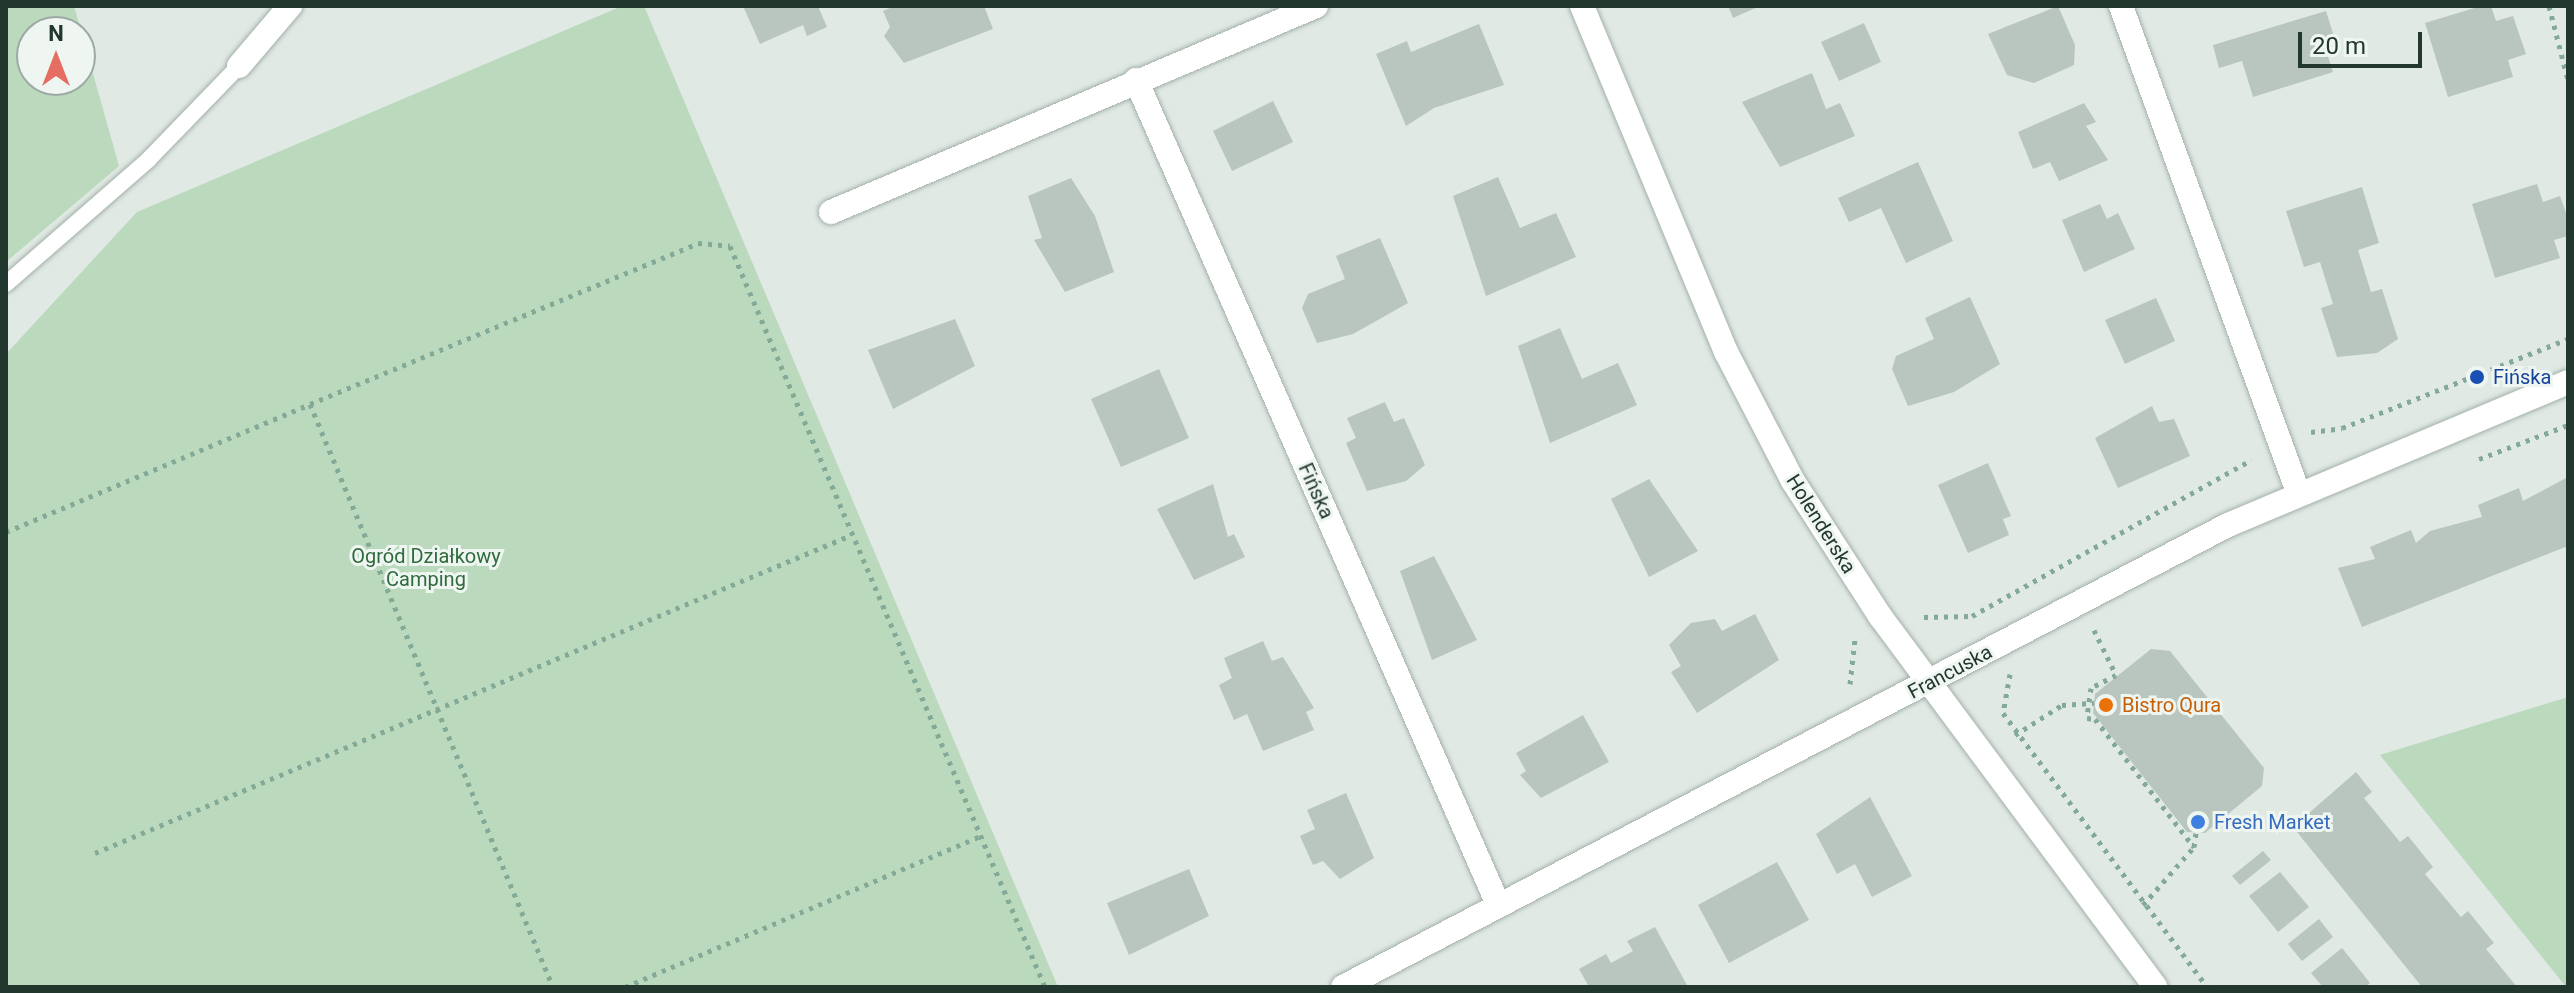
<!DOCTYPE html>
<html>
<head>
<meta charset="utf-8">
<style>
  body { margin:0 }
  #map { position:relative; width:2574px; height:993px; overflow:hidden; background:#e0e9e3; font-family:Roboto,sans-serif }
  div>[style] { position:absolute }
  .green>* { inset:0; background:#bad9bd }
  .building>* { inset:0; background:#b8c6bf }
  .path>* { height:5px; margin-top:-2.5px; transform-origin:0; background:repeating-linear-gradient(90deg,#83aa97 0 4px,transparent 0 10px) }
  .roads { filter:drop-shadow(0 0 2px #a3b0a9) drop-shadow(0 0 2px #a3b0a9) }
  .lane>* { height:16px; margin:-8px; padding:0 8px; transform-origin:8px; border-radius:8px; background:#fff }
  .street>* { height:24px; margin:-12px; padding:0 12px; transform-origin:12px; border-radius:12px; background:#fff }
  .dots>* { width:22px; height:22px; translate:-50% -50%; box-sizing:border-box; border:4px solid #eff6f2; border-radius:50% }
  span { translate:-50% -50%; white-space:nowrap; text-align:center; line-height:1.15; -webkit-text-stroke:6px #eff6f2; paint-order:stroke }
  .transit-label { font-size:20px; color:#164399 }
  .left { translate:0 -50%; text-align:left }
  .street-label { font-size:20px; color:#22382e }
  .park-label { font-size:20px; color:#306b3d }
  .food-label { font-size:20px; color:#c56008 }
  .shop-label { font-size:20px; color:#366cbe }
  .frame { position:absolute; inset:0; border:8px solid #22382e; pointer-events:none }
  .north { position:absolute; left:16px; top:16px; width:80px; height:80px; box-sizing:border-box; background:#eff6f2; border:2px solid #9daaa4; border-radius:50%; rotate:0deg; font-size:22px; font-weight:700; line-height:32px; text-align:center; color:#22382e }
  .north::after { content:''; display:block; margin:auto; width:28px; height:36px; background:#e56d62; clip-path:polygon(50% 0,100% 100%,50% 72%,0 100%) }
  .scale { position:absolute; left:2298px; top:32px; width:124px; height:36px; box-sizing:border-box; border:4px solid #22382e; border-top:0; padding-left:10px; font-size:24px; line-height:28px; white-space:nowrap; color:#22382e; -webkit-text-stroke:6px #eff6f2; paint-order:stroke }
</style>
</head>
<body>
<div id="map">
  <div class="green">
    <div style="clip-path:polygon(evenodd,6px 6px,74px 6px,119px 166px,6px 262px,6px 6px,32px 32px,80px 32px,80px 80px,32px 80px,32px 32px)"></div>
    <div style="clip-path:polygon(622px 6px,644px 6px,1058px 987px,6px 987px,6px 354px,137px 212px)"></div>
    <div style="clip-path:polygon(2568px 697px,2568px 987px,2566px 987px,2380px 755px)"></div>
  </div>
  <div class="building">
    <div style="clip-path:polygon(743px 6px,818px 6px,827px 27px,807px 36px,803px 25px,760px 44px)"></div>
    <div style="clip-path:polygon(895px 6px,984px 6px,993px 29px,904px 63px,884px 36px,890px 27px,883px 11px)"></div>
    <div style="clip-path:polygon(1728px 6px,1760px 6px,1733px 18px)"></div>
    <div style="clip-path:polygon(2058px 6px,2075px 45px,2074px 65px,2034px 83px,2007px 75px,1988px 34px)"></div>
    <div style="clip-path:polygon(2481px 6px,2491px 6px,2496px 21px,2513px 16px,2526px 54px,2508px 60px,2513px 77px,2448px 97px,2425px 23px)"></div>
    <div style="clip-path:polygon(2326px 11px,2335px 40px,2324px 44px,2333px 72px,2253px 97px,2242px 61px,2219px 68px,2213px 45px)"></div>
    <div style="clip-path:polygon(1864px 23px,1881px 62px,1839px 81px,1821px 42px)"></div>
    <div style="clip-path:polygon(1479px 24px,1504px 85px,1434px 108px,1406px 126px,1376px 54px,1407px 41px,1411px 52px)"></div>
    <div style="clip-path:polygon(1812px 73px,1826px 109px,1840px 103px,1855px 136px,1780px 167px,1742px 102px)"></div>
    <div style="clip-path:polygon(1273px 101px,1293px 142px,1232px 171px,1213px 131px)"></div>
    <div style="clip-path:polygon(2084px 103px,2096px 122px,2086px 126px,2108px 160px,2059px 181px,2050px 162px,2033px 169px,2018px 132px)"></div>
    <div style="clip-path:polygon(1918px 162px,1953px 241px,1906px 263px,1881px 208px,1849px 222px,1838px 198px)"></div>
    <div style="clip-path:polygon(1498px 177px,1520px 228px,1556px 213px,1576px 257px,1486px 296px,1453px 196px)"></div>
    <div style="clip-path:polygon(1071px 178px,1095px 216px,1114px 272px,1065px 292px,1034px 240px,1042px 238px,1028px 196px)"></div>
    <div style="clip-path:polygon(2537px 184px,2543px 202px,2560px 196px,2567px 216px,2568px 236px,2554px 240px,2560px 258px,2495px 278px,2472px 204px)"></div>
    <div style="clip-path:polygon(2362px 187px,2379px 243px,2358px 250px,2371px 292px,2382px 289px,2398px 339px,2377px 353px,2337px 357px,2321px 308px,2333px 304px,2320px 262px,2304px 267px,2286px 211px)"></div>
    <div style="clip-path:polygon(2100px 204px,2107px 219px,2118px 213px,2135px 249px,2084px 272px,2062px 220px)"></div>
    <div style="clip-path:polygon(1380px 238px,1408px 303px,1353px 334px,1317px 343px,1302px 308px,1308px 294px,1345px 279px,1336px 256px)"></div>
    <div style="clip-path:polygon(1970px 297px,2000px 364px,1954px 392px,1908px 406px,1892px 369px,1896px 356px,1934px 339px,1925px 318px)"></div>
    <div style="clip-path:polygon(2156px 298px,2175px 341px,2125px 364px,2105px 320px)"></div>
    <div style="clip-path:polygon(955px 319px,975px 366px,893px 409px,868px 350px)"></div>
    <div style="clip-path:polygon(1560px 328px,1582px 379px,1618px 363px,1637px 405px,1550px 443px,1518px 346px)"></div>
    <div style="clip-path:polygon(1159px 369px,1189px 438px,1121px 467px,1091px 399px)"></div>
    <div style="clip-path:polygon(1385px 402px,1394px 422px,1404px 418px,1425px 465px,1406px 481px,1367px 491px,1346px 443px,1356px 438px,1347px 418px)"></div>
    <div style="clip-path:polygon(2152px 406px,2159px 422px,2174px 419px,2190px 456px,2118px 488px,2095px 438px)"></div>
    <div style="clip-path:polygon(1988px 463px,2011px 516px,2003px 519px,2009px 535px,1968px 553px,1938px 485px)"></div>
    <div style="clip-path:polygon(2568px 477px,2568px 546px,2362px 627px,2338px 568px,2375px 559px,2370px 547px,2411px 530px,2416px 543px,2430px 531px,2482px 517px,2478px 505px,2519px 488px,2523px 501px)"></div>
    <div style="clip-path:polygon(1649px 479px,1698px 551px,1649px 577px,1611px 499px)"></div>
    <div style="clip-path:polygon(1213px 484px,1228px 537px,1234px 534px,1245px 557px,1194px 580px,1157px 509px)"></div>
    <div style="clip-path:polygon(1434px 556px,1477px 640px,1432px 660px,1400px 571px)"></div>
    <div style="clip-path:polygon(1755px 614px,1779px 660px,1697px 713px,1671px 672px,1681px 666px,1669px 645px,1691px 623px,1715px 619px,1722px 631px)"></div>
    <div style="clip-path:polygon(1263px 641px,1272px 661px,1283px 657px,1314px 708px,1306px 712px,1314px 730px,1263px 751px,1247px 714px,1234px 720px,1219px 685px,1232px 678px,1224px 658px)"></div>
    <div style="clip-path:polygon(2151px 649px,2170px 651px,2264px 768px,2262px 786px,2205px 833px,2187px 832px,2093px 713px,2095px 694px)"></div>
    <div style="clip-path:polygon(1583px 715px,1609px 762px,1541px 798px,1520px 775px,1526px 771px,1516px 753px)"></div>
    <div style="clip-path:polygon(2356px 772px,2372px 792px,2364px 798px,2400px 842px,2408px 836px,2433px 867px,2425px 874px,2461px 917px,2468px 911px,2494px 943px,2486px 949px,2517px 987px,2422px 987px,2293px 827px)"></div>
    <div style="clip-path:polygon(1346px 793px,1374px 858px,1340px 879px,1323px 861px,1313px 865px,1300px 836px,1315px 829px,1307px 810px)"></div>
    <div style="clip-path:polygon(1870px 797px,1912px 876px,1872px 897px,1855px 864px,1837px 874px,1816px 834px)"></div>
    <div style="clip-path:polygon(2263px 851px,2271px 860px,2240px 885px,2232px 876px)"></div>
    <div style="clip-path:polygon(1777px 862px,1809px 920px,1729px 963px,1698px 905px)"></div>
    <div style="clip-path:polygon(1189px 869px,1209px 916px,1129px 955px,1107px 903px)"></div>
    <div style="clip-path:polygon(2280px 872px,2309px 907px,2278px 932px,2249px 896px)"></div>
    <div style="clip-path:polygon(2319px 919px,2333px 937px,2302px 961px,2288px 944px)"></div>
    <div style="clip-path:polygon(1655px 927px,1688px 987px,1589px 987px,1579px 969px,1606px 954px,1611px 963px,1633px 951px,1627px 941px)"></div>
    <div style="clip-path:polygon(2342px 948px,2370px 983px,2365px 987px,2323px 987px,2311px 973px)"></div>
  </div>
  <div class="path">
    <div style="left:2549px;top:6px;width:76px;rotate:75.6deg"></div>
    <div style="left:310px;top:404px;width:420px;rotate:-22.5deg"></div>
    <div style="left:698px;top:243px;width:32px;rotate:5deg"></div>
    <div style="left:730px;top:246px;width:805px;rotate:66.97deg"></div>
    <div style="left:2311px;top:432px;width:31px;rotate:-7deg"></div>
    <div style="left:2342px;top:428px;width:243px;rotate:-21.5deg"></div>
    <div style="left:2479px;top:459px;width:95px;rotate:-20.9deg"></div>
    <div style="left:6px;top:532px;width:330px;rotate:-22.8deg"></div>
    <div style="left:310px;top:404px;width:632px;rotate:67.37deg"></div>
    <div style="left:1924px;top:617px;width:48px;rotate:-1.2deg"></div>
    <div style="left:1972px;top:616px;width:320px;rotate:-29.2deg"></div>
    <div style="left:2094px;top:630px;width:50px;rotate:63.9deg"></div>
    <div style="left:2116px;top:675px;width:28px;rotate:153deg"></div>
    <div style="left:2091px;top:688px;width:30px;rotate:98deg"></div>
    <div style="left:2087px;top:718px;width:8px;rotate:7deg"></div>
    <div style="left:2095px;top:719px;width:162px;rotate:52.3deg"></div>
    <div style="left:2010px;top:674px;width:40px;rotate:100deg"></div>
    <div style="left:2003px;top:713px;width:342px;rotate:53.3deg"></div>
    <div style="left:1850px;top:684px;width:45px;rotate:-83.7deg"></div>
    <div style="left:2015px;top:735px;width:56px;rotate:-32.6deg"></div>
    <div style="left:2062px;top:705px;width:32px;rotate:-4deg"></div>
    <div style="left:95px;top:853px;width:820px;rotate:-22.81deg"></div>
    <div style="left:2143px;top:905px;width:77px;rotate:-48.7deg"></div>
    <div style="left:2194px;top:847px;width:14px;rotate:-82deg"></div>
    <div style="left:625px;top:987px;width:387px;rotate:-23deg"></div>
  </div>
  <div class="roads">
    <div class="lane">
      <div style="left:6px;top:284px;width:189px;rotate:-41.1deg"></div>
      <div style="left:148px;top:160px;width:131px;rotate:-45.9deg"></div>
    </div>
    <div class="street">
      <div style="left:1582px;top:6px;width:375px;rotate:67.4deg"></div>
      <div style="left:1726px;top:352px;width:145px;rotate:62.6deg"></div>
      <div style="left:1793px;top:481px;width:161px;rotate:57.2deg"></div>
      <div style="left:1880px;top:616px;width:462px;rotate:53.4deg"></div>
      <div style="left:2121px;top:6px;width:517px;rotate:69.99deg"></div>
      <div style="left:239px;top:66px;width:79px;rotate:-49.6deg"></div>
      <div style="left:1136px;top:80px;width:898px;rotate:66.29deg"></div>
      <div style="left:831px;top:212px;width:527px;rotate:-23.01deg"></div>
      <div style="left:1343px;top:987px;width:998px;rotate:-27.57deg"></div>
      <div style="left:2228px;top:525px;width:369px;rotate:-22.8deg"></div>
    </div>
  </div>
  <div class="dots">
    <div style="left:2477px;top:377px;background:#1a4fb4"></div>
    <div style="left:2106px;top:705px;background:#e8710a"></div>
    <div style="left:2198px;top:822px;background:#3f7fe0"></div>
  </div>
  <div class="transit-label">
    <span class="left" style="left:2493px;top:377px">Fińska</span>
  </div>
  <div class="street-label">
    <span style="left:1316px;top:491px;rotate:66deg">Fińska</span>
    <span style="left:1821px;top:524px;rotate:58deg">Holenderska</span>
    <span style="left:1950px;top:672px;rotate:-28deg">Francuska</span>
  </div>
  <div class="park-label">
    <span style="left:426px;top:568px">Ogród Działkowy<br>Camping</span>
  </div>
  <div class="food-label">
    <span class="left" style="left:2122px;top:705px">Bistro Qura</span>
  </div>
  <div class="shop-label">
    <span class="left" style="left:2214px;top:822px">Fresh Market</span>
  </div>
  <div class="frame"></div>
  <div class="north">N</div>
  <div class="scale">20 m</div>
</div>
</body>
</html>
